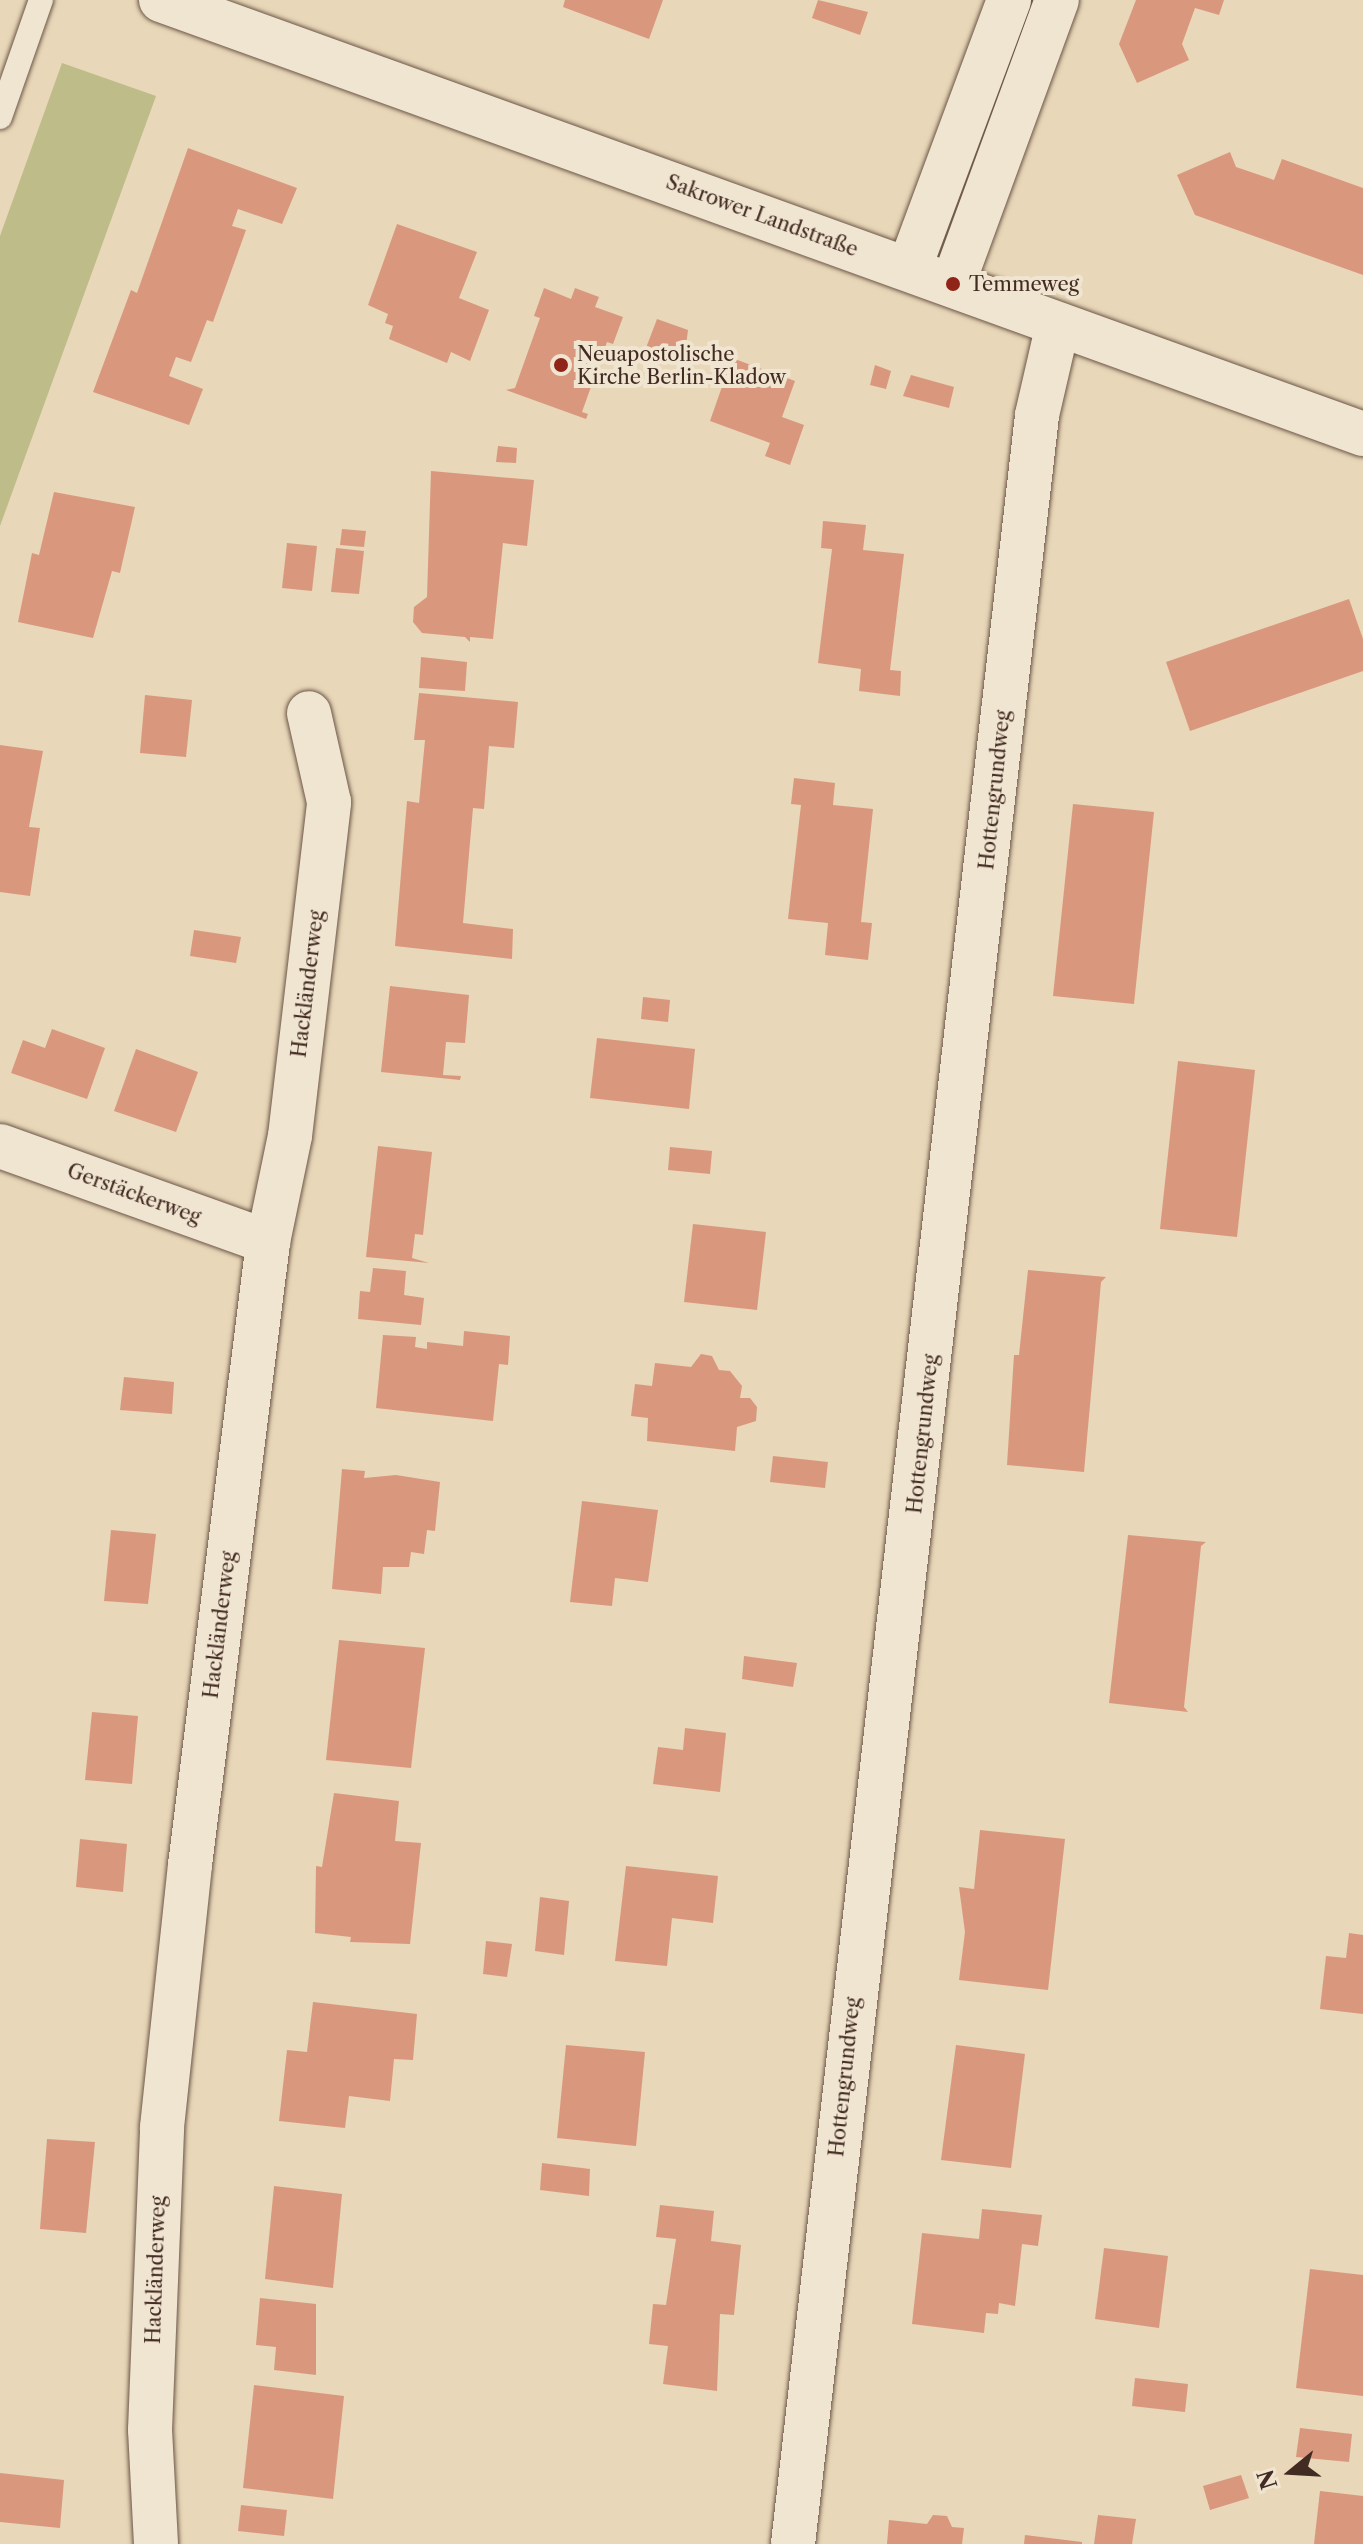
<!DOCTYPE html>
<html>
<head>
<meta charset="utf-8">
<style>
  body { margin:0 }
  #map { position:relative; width:1363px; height:2544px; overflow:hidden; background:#e8d7b8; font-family:"Libre Caslon Text",serif }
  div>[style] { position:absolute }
  .green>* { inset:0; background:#bebc89 }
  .building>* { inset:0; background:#d9987d }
  .roads { filter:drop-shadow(0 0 2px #6c5648) drop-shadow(0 0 2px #6c5648) }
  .lane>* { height:24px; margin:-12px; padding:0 12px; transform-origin:12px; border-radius:12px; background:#f0e5d1 }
  .street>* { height:44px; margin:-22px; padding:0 22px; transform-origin:22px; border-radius:22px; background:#f0e5d1 }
  .dots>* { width:22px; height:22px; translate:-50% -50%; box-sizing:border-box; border:4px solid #f0e5d1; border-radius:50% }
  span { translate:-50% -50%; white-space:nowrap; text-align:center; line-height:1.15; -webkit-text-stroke:8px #f0e5d1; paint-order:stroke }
  .street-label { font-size:20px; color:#422b22 }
  .poi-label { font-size:20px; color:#422b22 }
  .left { translate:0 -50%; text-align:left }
  .north { position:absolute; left:1251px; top:2432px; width:80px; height:80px; -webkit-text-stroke:6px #f0e5d1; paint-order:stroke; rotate:252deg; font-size:22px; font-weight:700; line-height:32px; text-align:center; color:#422b22 }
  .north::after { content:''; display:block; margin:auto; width:28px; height:36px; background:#422b22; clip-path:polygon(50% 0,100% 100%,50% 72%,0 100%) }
</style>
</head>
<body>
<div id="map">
  <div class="green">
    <div style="clip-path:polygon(62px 63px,156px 96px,0 526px,0 236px)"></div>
  </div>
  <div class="building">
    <div style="clip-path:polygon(565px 0,663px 0,649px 39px,563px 7px)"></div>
    <div style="clip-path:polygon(818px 0,868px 12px,860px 35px,812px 18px)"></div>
    <div style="clip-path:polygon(1136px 0,1224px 0,1219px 15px,1195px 8px,1182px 44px,1189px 60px,1137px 83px,1119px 44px)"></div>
    <div style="clip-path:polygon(188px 148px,297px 188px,282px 224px,238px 209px,232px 226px,246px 230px,213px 322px,207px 320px,191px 362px,176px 357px,169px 376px,203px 389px,189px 425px,93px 392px,131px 290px,137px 293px)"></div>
    <div style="clip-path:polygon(1230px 152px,1236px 167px,1274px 180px,1282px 159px,1363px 188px,1363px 275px,1195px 215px,1177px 175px)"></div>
    <div style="clip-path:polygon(397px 224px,477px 252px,459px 298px,489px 310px,470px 361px,451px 352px,447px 363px,389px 339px,393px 326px,385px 323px,388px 314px,368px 305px)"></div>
    <div style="clip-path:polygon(544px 288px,571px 299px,575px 288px,599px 297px,595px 307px,623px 317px,613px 344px,607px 342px,582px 412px,588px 414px,586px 419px,506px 390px,515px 388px,540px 318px,534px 316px)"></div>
    <div style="clip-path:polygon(657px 319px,688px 330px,684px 363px,646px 348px)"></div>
    <div style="clip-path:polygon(732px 358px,795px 381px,782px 417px,804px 425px,790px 465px,765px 456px,770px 443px,710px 421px)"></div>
    <div style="clip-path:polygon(875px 365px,891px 371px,886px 389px,870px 385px)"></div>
    <div style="clip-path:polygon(911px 375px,954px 387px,949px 408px,903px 396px)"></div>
    <div style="clip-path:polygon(498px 446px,517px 448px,516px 463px,496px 462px)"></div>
    <div style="clip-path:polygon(431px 471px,534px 480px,527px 546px,503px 543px,493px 639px,470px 637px,470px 642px,465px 637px,422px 633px,413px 622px,414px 607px,427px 597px)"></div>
    <div style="clip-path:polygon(54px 492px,135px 507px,120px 573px,112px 571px,93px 638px,18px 622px,32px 553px,39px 555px)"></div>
    <div style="clip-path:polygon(823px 521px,866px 525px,863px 550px,904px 554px,890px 670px,901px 671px,900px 696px,859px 691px,861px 669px,818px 663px,832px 549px,821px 548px)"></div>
    <div style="clip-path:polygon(342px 529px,366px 531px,364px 547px,340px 545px)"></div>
    <div style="clip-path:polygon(287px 543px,317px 546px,312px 591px,282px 588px)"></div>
    <div style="clip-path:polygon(336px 548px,364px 551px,359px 594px,331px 592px)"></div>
    <div style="clip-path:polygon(1349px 599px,1363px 639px,1363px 671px,1190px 731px,1166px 662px)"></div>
    <div style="clip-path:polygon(421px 657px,467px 662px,465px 691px,419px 688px)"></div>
    <div style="clip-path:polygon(419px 693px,518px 702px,514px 748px,489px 746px,484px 809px,473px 808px,463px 923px,513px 929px,512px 959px,395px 946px,407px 801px,419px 803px,425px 740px,414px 740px)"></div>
    <div style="clip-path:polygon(145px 695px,192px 700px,186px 757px,140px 753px)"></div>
    <div style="clip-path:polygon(0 745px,43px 751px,29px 827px,40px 828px,30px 896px,0 892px)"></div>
    <div style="clip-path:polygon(794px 778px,835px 783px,833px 805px,873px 809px,861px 922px,872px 923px,868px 960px,825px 955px,828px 923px,788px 919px,801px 805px,791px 804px)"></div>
    <div style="clip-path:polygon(1073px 804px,1154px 812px,1134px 1004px,1053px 996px)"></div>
    <div style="clip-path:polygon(194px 930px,241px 937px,236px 963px,190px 956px)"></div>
    <div style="clip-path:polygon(390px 986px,469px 995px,465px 1043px,446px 1042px,443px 1075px,461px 1076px,460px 1080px,381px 1072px)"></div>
    <div style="clip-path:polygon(643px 997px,670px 1000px,668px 1022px,641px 1019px)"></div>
    <div style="clip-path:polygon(52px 1029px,105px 1048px,87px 1099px,11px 1073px,23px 1040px,45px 1048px)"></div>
    <div style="clip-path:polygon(597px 1038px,695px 1049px,689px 1109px,590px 1098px)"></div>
    <div style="clip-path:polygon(136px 1049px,198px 1072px,176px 1132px,114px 1111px)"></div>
    <div style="clip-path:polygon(1178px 1061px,1255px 1070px,1237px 1237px,1160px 1229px)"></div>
    <div style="clip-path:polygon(378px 1146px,432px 1152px,423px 1235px,415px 1234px,412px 1258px,429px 1263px,366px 1257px)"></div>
    <div style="clip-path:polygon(670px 1147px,712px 1151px,710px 1174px,668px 1170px)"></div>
    <div style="clip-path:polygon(693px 1224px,766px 1232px,757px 1310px,684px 1302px)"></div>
    <div style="clip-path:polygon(373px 1268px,406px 1271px,404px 1295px,424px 1298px,421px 1325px,358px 1319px,360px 1291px,370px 1292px)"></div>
    <div style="clip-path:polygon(1028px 1270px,1106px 1277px,1101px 1282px,1084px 1472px,1007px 1465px,1014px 1355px,1019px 1355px)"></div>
    <div style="clip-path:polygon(464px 1331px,510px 1336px,508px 1365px,499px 1364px,493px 1421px,376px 1408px,383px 1335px,416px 1337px,415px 1347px,427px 1349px,427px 1342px,463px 1346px)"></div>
    <div style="clip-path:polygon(701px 1354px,712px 1356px,719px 1370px,730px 1371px,742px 1386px,740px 1398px,750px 1398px,757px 1407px,756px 1421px,737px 1427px,735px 1451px,647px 1441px,648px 1418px,631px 1416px,635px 1384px,652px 1386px,655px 1363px,691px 1367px)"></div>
    <div style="clip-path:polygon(124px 1377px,174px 1382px,172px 1414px,120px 1410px)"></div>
    <div style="clip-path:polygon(773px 1456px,828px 1462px,825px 1488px,770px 1482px)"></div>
    <div style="clip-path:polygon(342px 1469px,365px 1471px,364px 1478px,396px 1475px,440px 1482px,435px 1531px,427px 1530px,424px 1554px,411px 1552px,409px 1567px,383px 1567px,381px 1594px,332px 1589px)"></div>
    <div style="clip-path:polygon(582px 1501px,658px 1510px,648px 1582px,615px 1578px,612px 1606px,570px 1602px)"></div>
    <div style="clip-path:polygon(111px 1530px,156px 1534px,148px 1604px,104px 1601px)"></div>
    <div style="clip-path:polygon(1128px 1535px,1206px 1542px,1201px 1546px,1184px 1707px,1188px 1712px,1109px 1703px)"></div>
    <div style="clip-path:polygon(339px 1640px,425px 1648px,411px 1768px,326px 1760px)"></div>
    <div style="clip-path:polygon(744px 1656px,797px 1663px,793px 1687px,742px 1679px)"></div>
    <div style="clip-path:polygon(92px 1712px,138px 1716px,132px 1784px,85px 1780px)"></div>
    <div style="clip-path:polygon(685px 1728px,726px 1733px,720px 1792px,653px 1784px,658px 1747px,683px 1750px)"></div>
    <div style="clip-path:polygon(334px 1793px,399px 1801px,395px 1841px,421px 1843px,410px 1944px,350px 1942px,351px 1937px,315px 1933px,316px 1866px,322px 1867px)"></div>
    <div style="clip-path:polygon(980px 1830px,1065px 1839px,1048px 1990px,959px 1980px,965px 1932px,959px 1887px,974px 1889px)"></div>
    <div style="clip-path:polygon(80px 1839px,127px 1844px,123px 1892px,76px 1887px)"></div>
    <div style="clip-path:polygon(626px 1866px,718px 1876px,713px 1923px,672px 1918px,667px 1966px,615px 1961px)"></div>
    <div style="clip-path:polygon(540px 1897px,569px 1901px,564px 1955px,535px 1951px)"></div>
    <div style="clip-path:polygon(1349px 1933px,1363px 1935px,1363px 2014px,1320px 2009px,1326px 1956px,1346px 1958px)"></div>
    <div style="clip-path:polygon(486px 1941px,512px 1944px,507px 1977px,483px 1974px)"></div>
    <div style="clip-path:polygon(313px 2002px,417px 2014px,413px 2060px,394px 2059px,390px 2101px,349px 2096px,345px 2128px,279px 2121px,287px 2050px,307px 2052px)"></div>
    <div style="clip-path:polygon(566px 2045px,645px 2052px,636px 2146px,557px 2138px)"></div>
    <div style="clip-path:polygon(956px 2045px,1025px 2054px,1011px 2168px,941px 2160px)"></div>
    <div style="clip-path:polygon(47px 2139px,95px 2142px,86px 2233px,40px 2229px)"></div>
    <div style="clip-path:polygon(542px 2163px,590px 2169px,589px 2196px,540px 2190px)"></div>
    <div style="clip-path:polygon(274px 2186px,342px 2194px,333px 2288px,265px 2279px)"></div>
    <div style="clip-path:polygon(660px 2205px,714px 2211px,711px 2241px,741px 2245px,734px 2315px,720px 2314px,717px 2391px,663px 2384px,668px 2346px,649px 2344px,653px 2304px,666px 2305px,676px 2239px,656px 2237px)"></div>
    <div style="clip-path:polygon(982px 2209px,1042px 2215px,1038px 2246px,1022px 2244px,1015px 2306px,999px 2303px,998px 2314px,986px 2313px,984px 2333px,912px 2324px,922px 2233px,979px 2239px)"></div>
    <div style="clip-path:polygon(1104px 2248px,1168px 2256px,1159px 2328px,1095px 2319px)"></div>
    <div style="clip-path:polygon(1310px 2269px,1363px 2275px,1363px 2396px,1296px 2388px)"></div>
    <div style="clip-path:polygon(260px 2298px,316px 2304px,316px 2375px,274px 2370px,276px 2347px,256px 2345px)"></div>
    <div style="clip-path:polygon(1135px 2378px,1188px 2384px,1185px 2412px,1132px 2406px)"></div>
    <div style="clip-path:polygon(254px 2385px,344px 2396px,333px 2499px,243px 2488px)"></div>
    <div style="clip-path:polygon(1300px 2428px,1352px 2434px,1349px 2462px,1296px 2457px)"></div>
    <div style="clip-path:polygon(0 2473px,64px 2480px,60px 2528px,0 2522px)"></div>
    <div style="clip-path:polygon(1241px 2475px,1249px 2498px,1210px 2510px,1203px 2486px)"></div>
    <div style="clip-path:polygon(1320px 2491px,1363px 2496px,1363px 2544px,1314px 2544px)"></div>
    <div style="clip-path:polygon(241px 2505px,287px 2510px,284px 2536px,238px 2531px)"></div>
    <div style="clip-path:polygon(933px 2515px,947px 2516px,952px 2527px,964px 2528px,962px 2544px,887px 2544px,889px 2520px,927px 2524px)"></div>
    <div style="clip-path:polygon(1098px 2515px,1136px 2519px,1132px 2544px,1094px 2544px)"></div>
    <div style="clip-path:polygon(1025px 2535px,1082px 2542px,1082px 2544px,1024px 2544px)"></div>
  </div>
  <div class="roads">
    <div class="lane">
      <div style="left:0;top:117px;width:124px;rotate:-70.7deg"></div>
    </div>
    <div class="street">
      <div style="left:161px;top:0;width:1278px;rotate:19.85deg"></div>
      <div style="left:909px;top:269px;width:287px;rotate:-69.6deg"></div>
      <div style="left:953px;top:284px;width:302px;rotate:-69.9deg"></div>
      <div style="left:0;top:1146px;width:285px;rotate:19.7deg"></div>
      <div style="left:156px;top:2544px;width:114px;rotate:-93deg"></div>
      <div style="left:150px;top:2430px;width:303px;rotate:-87.7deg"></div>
      <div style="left:162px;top:2127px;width:263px;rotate:-83.9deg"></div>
      <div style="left:190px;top:1865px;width:628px;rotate:-82.86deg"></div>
      <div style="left:268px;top:1242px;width:108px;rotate:-78.3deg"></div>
      <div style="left:290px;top:1136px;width:336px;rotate:-83.3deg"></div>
      <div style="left:329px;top:802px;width:91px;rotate:-102.7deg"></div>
      <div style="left:793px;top:2544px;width:2143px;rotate:-83.46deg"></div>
      <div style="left:1037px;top:415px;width:93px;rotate:-77deg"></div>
    </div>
  </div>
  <div class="dots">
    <div style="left:953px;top:284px;background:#8f2418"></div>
    <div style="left:561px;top:365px;background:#8f2418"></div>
  </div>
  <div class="street-label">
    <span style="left:762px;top:216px;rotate:20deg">Sakrower Landstraße</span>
    <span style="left:995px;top:790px;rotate:-84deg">Hottengrundweg</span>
    <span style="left:308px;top:984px;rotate:-83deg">Hackländerweg</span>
    <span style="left:134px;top:1194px;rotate:20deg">Gerstäckerweg</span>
    <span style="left:923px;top:1434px;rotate:-84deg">Hottengrundweg</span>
    <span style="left:220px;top:1625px;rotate:-83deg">Hackländerweg</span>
    <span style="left:845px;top:2077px;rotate:-84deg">Hottengrundweg</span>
    <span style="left:156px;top:2270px;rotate:-88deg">Hackländerweg</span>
  </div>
  <div class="poi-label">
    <span class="left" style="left:969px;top:284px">Temmeweg</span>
    <span class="left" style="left:577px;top:366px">Neuapostolische<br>Kirche Berlin-Kladow</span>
  </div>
  <div class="north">N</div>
</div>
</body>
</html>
